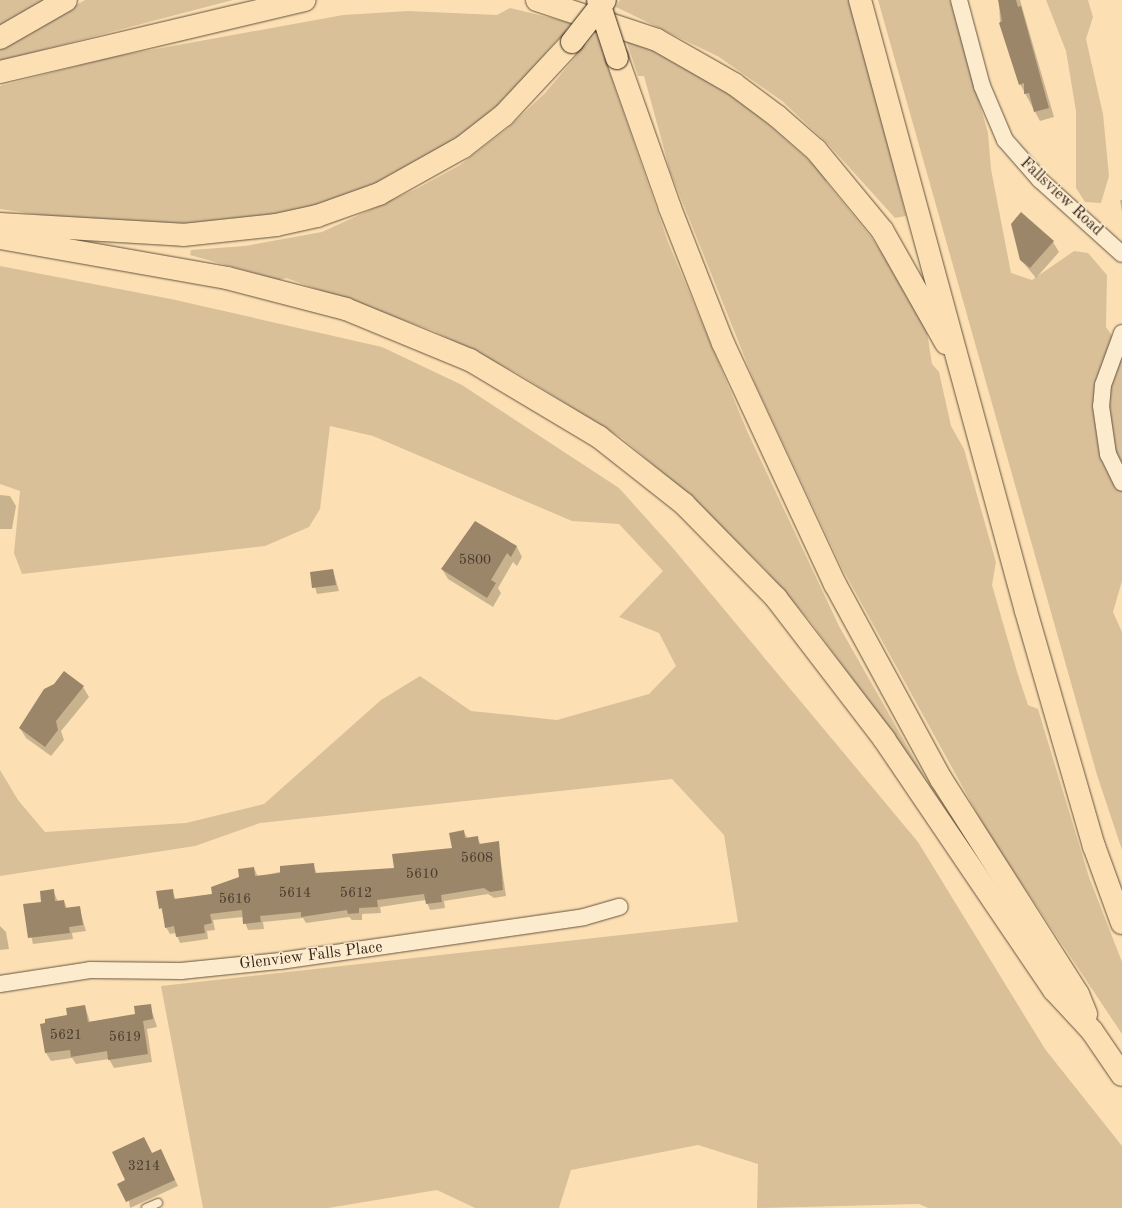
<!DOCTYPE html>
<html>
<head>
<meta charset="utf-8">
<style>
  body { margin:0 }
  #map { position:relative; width:1122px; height:1208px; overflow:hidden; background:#fce0b3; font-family:"Old Standard TT",serif }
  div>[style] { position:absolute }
  .green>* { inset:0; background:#d9c099 }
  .shadow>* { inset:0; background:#0003 }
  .building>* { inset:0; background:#9b866a }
  .roads { filter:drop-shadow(0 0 1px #645340) drop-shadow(0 0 1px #645340) }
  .lane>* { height:8px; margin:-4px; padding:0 4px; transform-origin:4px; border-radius:4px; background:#fdebce }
  .street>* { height:16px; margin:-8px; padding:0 8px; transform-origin:8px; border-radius:8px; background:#fdebce }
  .highway>* { height:22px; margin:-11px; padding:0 11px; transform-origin:11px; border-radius:11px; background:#fce0b3 }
  .bridges { filter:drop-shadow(0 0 1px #31241a) drop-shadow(0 0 1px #31241a) }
  .highway-bridge>* { height:22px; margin:-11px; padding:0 11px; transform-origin:11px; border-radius:11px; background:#fce0b3 }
  span { translate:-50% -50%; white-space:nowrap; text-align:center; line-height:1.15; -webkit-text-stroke:3px #fdebce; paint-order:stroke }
  .number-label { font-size:14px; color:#4c3c2e }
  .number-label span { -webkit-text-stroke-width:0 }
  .street-label { font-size:16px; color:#31241a }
</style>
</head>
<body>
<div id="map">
  <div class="green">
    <div style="clip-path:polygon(0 0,47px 0,0 29px)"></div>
    <div style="clip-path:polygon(85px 0,233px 0,0 61px,0 49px)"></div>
    <div style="clip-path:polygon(620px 0,851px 0,906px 216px,895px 218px,828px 144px,782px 101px,719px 57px,616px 7px)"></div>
    <div style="clip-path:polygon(878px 0,950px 0,988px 133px,991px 169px,1011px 273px,1032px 280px,1074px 251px,1088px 253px,1107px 275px,1106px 327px,1122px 350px,1122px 581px,1113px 612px,1122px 632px,1122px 850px,1097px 775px)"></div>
    <div style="clip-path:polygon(1046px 0,1088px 0,1093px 17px,1086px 39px,1103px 114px,1109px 176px,1101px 203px,1085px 202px,1076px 188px,1076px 111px,1066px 51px)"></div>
    <div style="clip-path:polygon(510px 8px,572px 23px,496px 110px,456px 142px,378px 185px,306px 209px,200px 225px,69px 219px,0 209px,0 86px,112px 57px,343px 15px,408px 11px,497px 15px)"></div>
    <div style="clip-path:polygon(596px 33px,668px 242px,748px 433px,839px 626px,927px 781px,810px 621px,764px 568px,695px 500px,622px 438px,517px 373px,434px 331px,286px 278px,279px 280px,190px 255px,191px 250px,245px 246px,322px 232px,418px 188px,460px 165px,507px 129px,545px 93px)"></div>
    <div style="clip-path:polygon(625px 37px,696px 72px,744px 103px,827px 176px,826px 182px,871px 237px,903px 284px,927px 332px,932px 364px,939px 372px,951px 426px,964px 449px,996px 562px,992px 585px,1018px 675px,1028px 705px,1038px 709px,1089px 877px,1122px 962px,1122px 1034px,988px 833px,842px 568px,755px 383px,670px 171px,644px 76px,638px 76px)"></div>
    <div style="clip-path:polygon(0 266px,171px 299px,382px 347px,462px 385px,619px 488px,672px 547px,918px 842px,1045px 1049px,1122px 1146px,1122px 1208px,928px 1208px,919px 1204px,757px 1208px,758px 1164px,698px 1145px,571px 1170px,559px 1208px,475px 1208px,437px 1190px,328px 1208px,203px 1208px,161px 986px,738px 922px,724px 835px,672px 779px,260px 823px,195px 846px,0 876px,0 770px,18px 800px,45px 832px,186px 823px,264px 804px,381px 700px,420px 676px,471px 711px,557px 720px,649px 694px,676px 666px,659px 633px,619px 617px,663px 571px,619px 524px,572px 521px,373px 436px,330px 426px,320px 509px,309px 527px,265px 546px,22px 574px,14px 553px,20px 491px,0 484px)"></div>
  </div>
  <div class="shadow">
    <div style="clip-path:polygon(999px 0,1020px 0,1054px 117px,1040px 121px,1020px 84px,1000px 23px)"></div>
    <div style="clip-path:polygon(1120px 200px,1122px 200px,1122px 212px)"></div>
    <div style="clip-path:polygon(1053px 242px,1059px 252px,1036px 278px,1021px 260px)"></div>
    <div style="clip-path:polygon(0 495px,10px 496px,16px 506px,12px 529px,0 529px)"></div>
    <div style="clip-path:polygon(475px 522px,517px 547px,522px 557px,517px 566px,513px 562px,498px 588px,501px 593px,493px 607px,448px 579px,442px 569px)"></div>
    <div style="clip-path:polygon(333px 570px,339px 591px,317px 594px,311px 573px)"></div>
    <div style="clip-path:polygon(64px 672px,83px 687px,89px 697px,61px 731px,64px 740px,51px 756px,26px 738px,20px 728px)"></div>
    <div style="clip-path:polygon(464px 832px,468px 839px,477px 837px,481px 845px,498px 842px,506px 896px,494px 898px,488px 894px,444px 901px,445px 908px,430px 910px,426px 900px,380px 907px,381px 913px,362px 914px,362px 920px,352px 920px,349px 917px,306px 923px,303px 918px,263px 922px,264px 929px,248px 930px,243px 917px,213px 920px,215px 930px,207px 931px,208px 939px,180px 943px,176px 933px,170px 934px,166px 927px,157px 892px,172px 890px,176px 900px,213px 894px,254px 868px,258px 877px,313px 864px,317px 874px,395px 869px,453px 849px)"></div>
    <div style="clip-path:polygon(53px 890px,58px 902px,64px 901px,67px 908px,79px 907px,86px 931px,72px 933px,73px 939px,33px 944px,24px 905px,43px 903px)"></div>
    <div style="clip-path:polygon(0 926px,6px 932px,9px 949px,0 950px)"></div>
    <div style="clip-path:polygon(150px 1005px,157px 1027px,147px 1029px,152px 1062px,114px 1068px,109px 1059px,76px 1064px,72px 1058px,51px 1061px,46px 1053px,42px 1025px,69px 1016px,85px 1006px,90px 1022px,136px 1015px)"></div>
    <div style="clip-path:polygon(152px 1154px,164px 1157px,178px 1186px,130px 1208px,126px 1181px)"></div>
  </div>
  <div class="building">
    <div style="clip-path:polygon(998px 0,1016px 0,1018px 7px,1021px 6px,1049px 108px,1034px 112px,1029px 93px,1024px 94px,1024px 83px,1019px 85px,999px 23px,1002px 21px)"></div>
    <div style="clip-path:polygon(1021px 212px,1054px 241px,1030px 268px,1020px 260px,1011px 224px)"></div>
    <div style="clip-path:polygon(475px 521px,517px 546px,511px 557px,507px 553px,491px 580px,496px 583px,487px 598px,441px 569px)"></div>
    <div style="clip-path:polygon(333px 569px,336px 585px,312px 588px,310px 572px)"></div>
    <div style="clip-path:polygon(64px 671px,84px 686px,56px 721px,58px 730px,45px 747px,19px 728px,44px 689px,54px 684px)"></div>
    <div style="clip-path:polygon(464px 830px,465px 838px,478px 836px,479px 844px,499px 841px,503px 890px,490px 892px,484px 888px,441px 895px,442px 902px,426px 904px,424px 894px,377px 900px,378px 907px,359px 908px,359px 913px,348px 914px,347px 910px,301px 917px,301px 912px,260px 916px,261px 922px,243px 924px,242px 910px,210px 914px,212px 923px,204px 925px,205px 933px,176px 937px,174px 926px,165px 928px,162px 908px,159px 909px,156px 891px,173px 889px,174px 899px,212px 894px,211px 887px,239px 877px,238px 869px,254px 867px,255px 876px,280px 873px,280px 866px,314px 863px,315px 873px,394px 868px,392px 854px,452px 848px,449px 833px)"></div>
    <div style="clip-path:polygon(54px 889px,55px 901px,64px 900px,65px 908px,80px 906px,83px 925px,69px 927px,70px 933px,28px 938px,23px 904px,41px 902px,40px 891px)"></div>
    <div style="clip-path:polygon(151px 1004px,153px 1019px,143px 1021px,148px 1054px,108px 1060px,107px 1051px,71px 1057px,70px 1050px,45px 1053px,40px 1024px,45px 1023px,45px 1019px,67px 1015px,66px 1008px,85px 1005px,88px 1022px,135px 1014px,134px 1006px)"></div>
    <div style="clip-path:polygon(144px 1137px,152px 1153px,161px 1149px,175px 1180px,126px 1202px,117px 1184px,125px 1180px,112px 1152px)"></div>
  </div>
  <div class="roads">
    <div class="lane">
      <div style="left:146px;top:1208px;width:13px;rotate:-23deg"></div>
    </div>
    <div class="street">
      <div style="left:959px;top:0;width:89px;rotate:75deg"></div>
      <div style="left:982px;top:86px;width:59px;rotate:66.9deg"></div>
      <div style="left:1005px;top:140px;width:53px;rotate:48.8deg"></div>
      <div style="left:1040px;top:180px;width:110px;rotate:42.1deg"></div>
      <div style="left:1122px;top:333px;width:55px;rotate:110.1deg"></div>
      <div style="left:1103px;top:385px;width:21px;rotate:95deg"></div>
      <div style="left:1101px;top:406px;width:49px;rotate:81.7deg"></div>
      <div style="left:1108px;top:454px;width:32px;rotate:64deg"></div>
      <div style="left:0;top:984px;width:91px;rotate:-8.8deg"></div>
      <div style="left:90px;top:970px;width:91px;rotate:0.6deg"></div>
      <div style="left:181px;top:971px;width:100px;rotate:-5.8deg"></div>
      <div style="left:280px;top:961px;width:307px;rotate:-8.2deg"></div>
      <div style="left:584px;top:917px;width:37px;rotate:-16deg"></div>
    </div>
    <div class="highway">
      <div style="left:537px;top:0;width:126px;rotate:18.4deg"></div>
      <div style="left:657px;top:40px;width:89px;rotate:29.7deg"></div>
      <div style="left:734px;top:84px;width:54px;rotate:36.7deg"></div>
      <div style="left:777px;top:116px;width:52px;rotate:41.1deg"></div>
      <div style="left:816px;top:150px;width:104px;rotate:50.5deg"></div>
      <div style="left:882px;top:230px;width:130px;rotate:60.5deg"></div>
      <div style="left:860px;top:0;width:633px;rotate:74.8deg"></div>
      <div style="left:1026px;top:611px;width:245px;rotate:73.9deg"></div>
      <div style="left:1094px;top:846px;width:82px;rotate:70deg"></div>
      <div style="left:0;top:38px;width:76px;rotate:-29.9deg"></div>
      <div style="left:617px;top:58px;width:159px;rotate:70.5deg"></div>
      <div style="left:670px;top:208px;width:145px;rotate:68.6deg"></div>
      <div style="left:723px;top:343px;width:266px;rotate:65.1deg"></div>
      <div style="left:835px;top:584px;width:222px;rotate:61.5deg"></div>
      <div style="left:941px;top:779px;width:255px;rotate:57.5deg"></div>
      <div style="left:1078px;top:994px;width:22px;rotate:68deg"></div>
      <div style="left:0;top:72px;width:313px;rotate:-13.3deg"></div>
      <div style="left:0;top:224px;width:183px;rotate:3.4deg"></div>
      <div style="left:183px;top:235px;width:94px;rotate:-6.1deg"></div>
      <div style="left:276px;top:225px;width:42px;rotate:-12.4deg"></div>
      <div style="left:317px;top:216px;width:66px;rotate:-19.5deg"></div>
      <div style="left:379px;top:194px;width:96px;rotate:-29.2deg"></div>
      <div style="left:463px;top:147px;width:52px;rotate:-38deg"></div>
      <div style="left:504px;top:115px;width:100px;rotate:-47deg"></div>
      <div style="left:0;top:238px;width:230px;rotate:10deg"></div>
      <div style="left:227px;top:278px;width:123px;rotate:14.6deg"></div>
      <div style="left:346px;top:309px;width:134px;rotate:22.4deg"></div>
      <div style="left:470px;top:360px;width:150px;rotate:30.8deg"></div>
      <div style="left:599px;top:437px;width:108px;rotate:38.2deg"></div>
      <div style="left:684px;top:504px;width:132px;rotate:45.6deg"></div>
      <div style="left:776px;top:598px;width:178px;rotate:52.5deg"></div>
      <div style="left:884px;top:739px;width:303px;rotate:55.9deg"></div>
      <div style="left:1054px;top:990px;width:56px;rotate:47.2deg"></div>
      <div style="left:1092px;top:1031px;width:53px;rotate:55.7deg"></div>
    </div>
  </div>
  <div class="bridges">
    <div class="highway-bridge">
      <div style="left:598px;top:0;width:61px;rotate:71.9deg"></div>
      <div style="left:572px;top:42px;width:53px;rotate:-51.8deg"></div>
    </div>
  </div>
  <div class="number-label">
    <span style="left:475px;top:560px">5800</span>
    <span style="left:477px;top:858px">5608</span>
    <span style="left:422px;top:874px">5610</span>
    <span style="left:295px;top:893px">5614</span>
    <span style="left:356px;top:893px">5612</span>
    <span style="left:235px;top:899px">5616</span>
    <span style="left:66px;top:1035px">5621</span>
    <span style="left:125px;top:1037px">5619</span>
    <span style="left:144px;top:1166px">3214</span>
  </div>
  <div class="street-label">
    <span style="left:1061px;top:197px;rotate:43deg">Fallsview Road</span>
    <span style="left:311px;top:956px;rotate:-7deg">Glenview Falls Place</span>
  </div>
</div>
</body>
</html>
